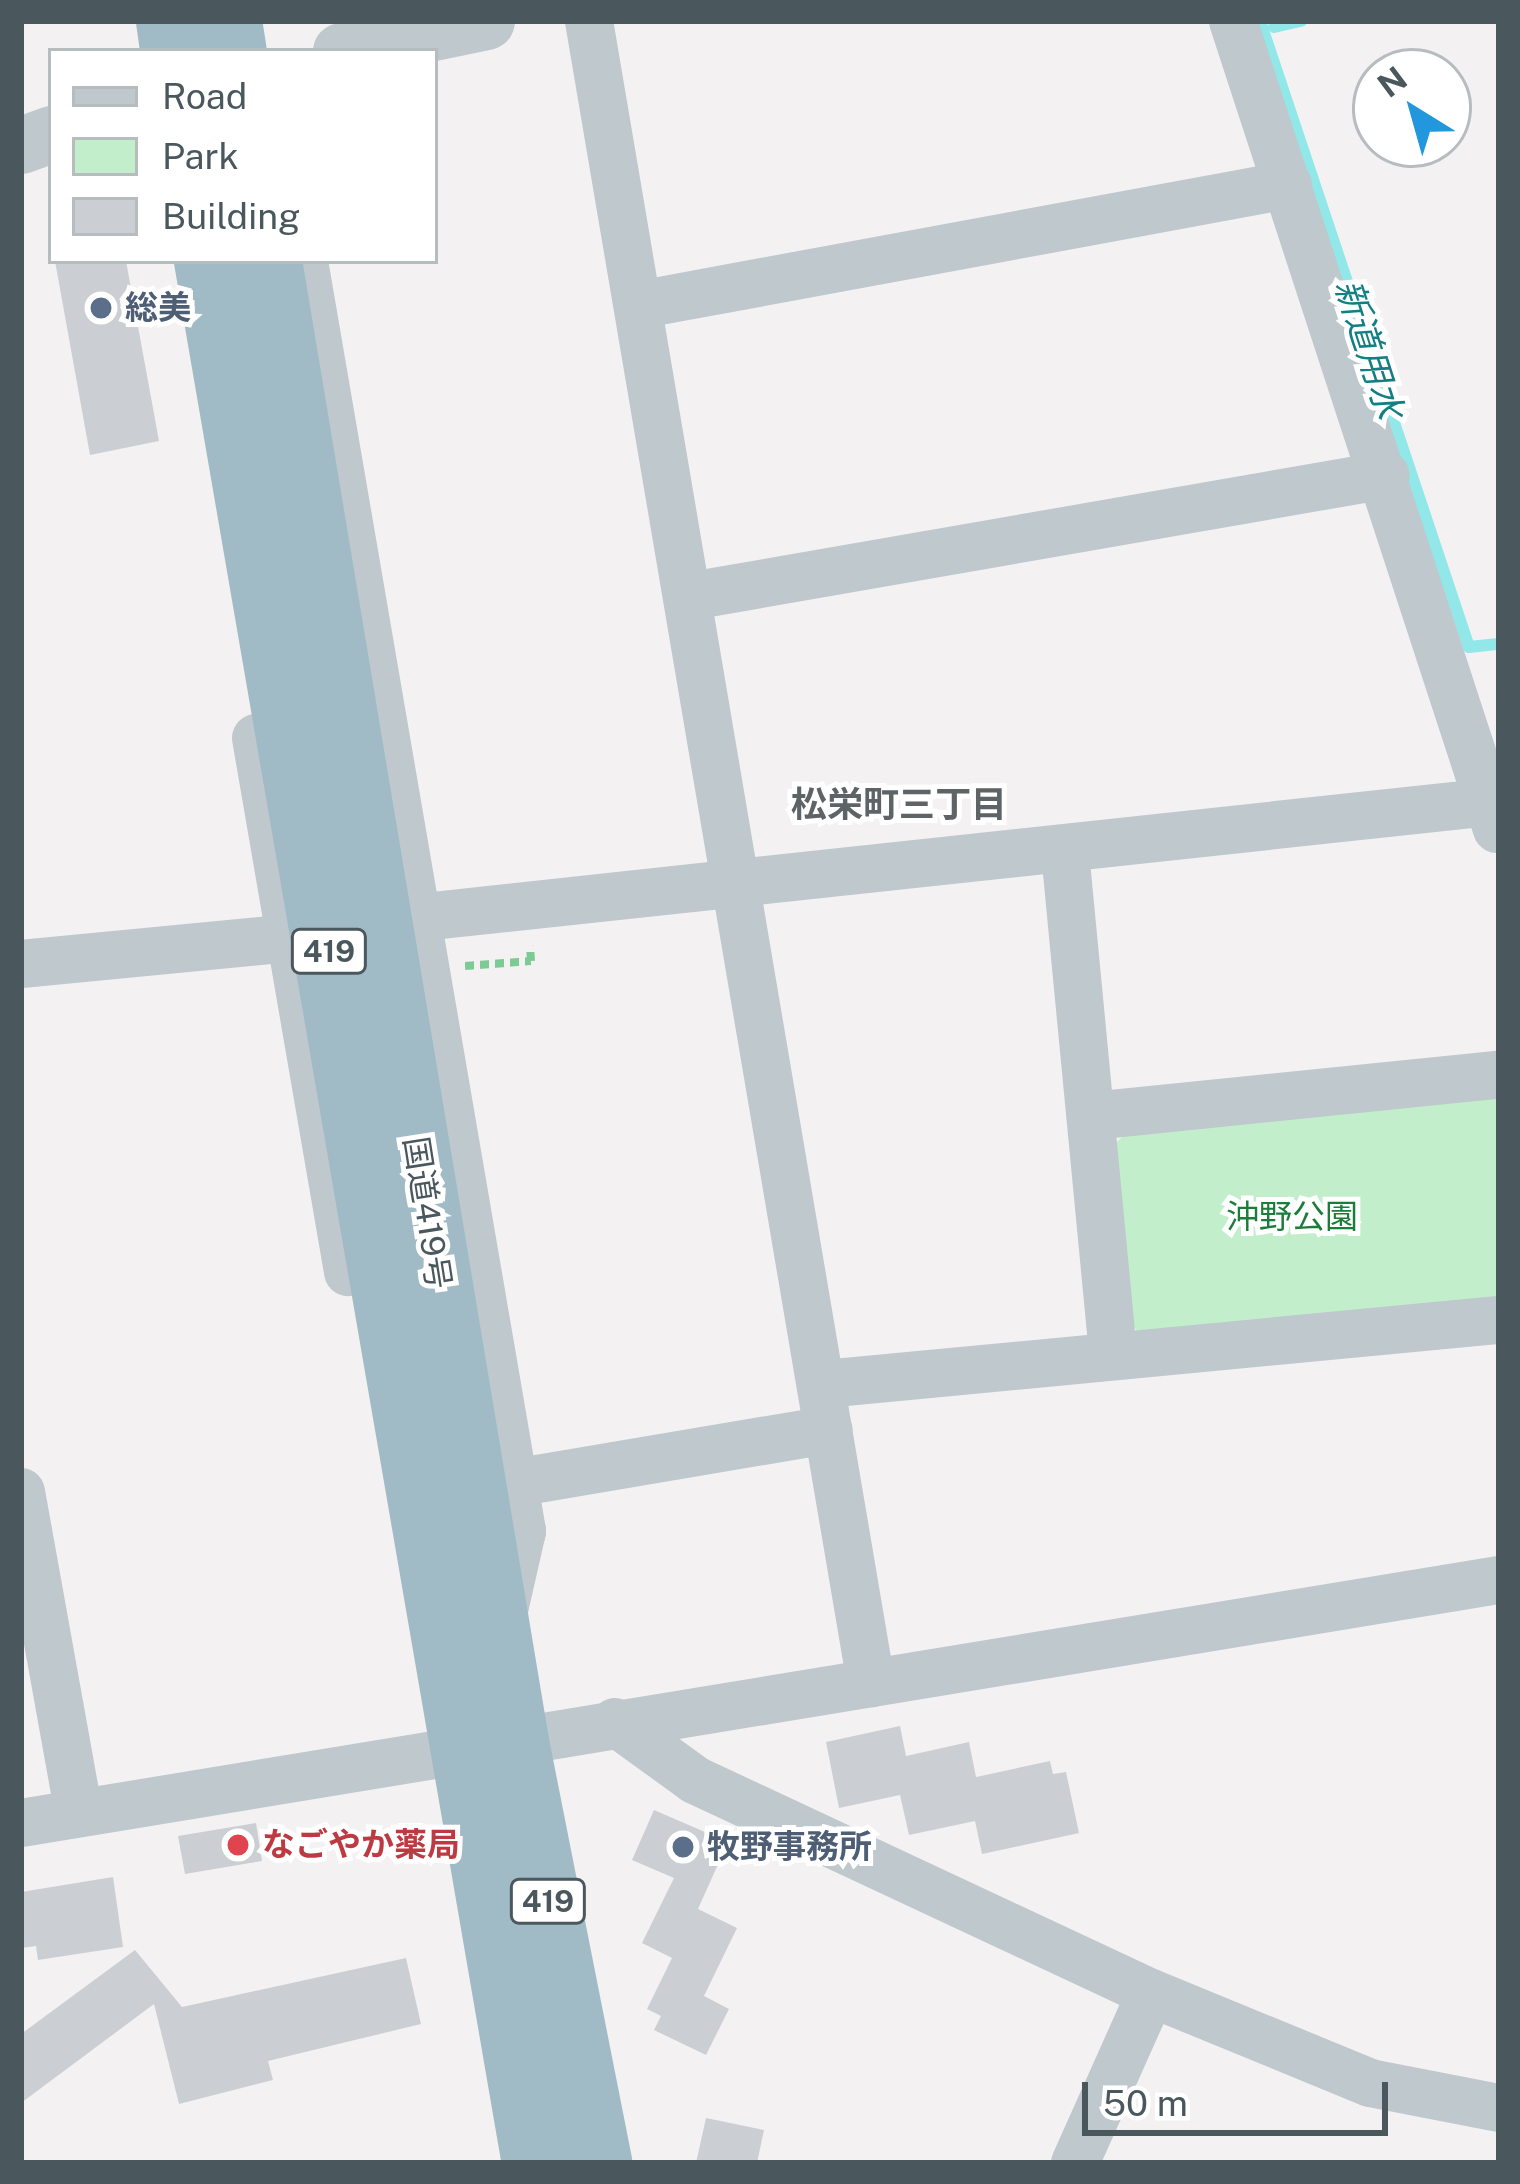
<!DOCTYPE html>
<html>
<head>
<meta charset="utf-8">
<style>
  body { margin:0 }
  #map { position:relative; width:1520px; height:2184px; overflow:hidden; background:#f3f1f2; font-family:"Public Sans","Noto Sans JP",sans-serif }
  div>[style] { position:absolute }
  .green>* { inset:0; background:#c3eecb }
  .stream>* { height:12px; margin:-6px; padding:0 6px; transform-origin:6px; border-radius:6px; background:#92e7e9 }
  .building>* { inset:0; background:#cbcfd3 }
  .path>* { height:8px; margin-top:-4px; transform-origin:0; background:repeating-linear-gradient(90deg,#7ccb95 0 9px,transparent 0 15px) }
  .minor>* { height:48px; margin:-24px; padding:0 24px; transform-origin:24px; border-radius:24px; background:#bec8cd }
  .tertiary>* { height:57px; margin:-28.5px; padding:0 28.5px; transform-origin:28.5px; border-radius:28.5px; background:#bec8cd }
  .trunk>* { height:66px; margin:-33px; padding:0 33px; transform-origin:33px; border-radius:33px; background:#a0bac6 }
  .dots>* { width:33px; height:33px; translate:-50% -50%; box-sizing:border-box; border:6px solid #fff; border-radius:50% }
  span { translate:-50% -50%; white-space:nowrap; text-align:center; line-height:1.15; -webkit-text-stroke:10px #fff; paint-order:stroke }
  .shield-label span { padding:3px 9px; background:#fff; border:3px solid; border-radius:9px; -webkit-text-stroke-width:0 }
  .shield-label { font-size:30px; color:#4a585e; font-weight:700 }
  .service-label { font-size:33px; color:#4e5e75; font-weight:700 }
  .left { translate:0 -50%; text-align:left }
  .street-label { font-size:33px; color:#4a585e }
  .park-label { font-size:33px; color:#1c7d3b }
  .health-label { font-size:33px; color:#be3a42; font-weight:700 }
  .water-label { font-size:36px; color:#127f82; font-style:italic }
  .neighbourhood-label { font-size:36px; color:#5e6366; font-weight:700 }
  .frame { position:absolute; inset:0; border:24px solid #4a585e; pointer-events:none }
  .legend { position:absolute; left:48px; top:48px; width:390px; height:216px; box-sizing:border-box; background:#fff; border:3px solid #b7bcbf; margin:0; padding:15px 21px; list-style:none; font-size:36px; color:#4a585e }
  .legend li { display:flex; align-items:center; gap:24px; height:60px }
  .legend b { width:60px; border:3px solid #b7bcbf }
  .north { position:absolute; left:1352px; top:48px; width:120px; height:120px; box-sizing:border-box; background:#fff; border:3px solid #b7bcbf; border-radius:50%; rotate:323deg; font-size:33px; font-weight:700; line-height:48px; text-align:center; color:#4a585e }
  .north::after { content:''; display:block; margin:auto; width:42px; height:54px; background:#2297dd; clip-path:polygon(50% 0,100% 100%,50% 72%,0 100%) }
  .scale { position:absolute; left:1082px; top:2082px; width:306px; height:54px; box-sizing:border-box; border:6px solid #4a585e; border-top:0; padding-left:15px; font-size:36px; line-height:42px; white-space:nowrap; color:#4a585e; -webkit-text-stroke:9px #fff; paint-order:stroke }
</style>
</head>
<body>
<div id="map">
  <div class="green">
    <div style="clip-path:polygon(1499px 1093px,1499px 1298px,1142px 1335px,1129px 1323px,1114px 1145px,1128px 1131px)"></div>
  </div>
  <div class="stream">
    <div style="left:1260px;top:21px;width:660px;rotate:71.54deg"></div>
    <div style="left:1469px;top:647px;width:30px;rotate:-6deg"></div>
    <div style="left:1274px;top:27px;width:28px;rotate:-13deg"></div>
  </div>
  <div class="building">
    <div style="clip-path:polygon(55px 261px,126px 261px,159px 441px,90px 455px)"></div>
    <div style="clip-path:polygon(900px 1726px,906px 1756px,969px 1742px,976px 1777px,1050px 1761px,1053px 1774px,1066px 1772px,1079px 1833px,982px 1854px,975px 1821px,909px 1835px,900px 1795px,839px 1808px,826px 1742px)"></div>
    <div style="clip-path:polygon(654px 1810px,728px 1842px,698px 1909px,737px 1928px,704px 1996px,729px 2009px,706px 2055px,654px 2030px,661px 2016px,647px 2009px,672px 1958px,642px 1943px,674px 1878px,632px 1860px)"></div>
    <div style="clip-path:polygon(256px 1823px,262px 1861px,185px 1874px,178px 1836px)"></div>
    <div style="clip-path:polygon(113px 1877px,123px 1947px,38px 1960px,36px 1946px,21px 1948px,21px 1892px)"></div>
    <div style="clip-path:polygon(135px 1950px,182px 2007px,406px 1958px,421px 2024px,268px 2061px,273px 2080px,179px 2104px,154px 2004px,21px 2103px,21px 2034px)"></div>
    <div style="clip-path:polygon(706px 2118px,764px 2130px,757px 2163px,696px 2163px)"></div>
  </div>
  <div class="path">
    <div style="left:465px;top:966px;width:66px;rotate:-4.3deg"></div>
    <div style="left:531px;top:961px;width:15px;rotate:-94deg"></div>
  </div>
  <div class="minor">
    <div style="left:589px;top:21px;width:1686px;rotate:80.37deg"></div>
    <div style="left:1233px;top:21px;width:850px;rotate:71.91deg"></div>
    <div style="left:304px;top:261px;width:1289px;rotate:80.26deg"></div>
    <div style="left:522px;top:1531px;width:81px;rotate:102.8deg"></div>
    <div style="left:638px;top:305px;width:661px;rotate:-10.46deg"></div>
    <div style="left:691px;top:596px;width:705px;rotate:-9.88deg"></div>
    <div style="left:256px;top:738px;width:542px;rotate:80.22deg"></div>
    <div style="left:1065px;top:852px;width:503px;rotate:84.53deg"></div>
    <div style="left:423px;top:917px;width:1082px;rotate:-6.15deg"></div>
    <div style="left:21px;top:964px;width:269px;rotate:-5.5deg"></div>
    <div style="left:1092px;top:1116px;width:409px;rotate:-5.8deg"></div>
    <div style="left:824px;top:1384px;width:678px;rotate:-5.42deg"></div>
    <div style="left:514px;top:1483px;width:319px;rotate:-9.6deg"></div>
    <div style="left:21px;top:1492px;width:326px;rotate:79.8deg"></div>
    <div style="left:615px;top:1722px;width:99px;rotate:35.9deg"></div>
    <div style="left:695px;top:1780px;width:503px;rotate:25.04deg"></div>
    <div style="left:1151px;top:1993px;width:237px;rotate:22.3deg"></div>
    <div style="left:1370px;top:2083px;width:131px;rotate:11deg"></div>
    <div style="left:21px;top:1823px;width:1498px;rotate:-9.34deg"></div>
    <div style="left:1075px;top:2163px;width:186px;rotate:-65.9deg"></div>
  </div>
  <div class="tertiary">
    <div style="left:341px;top:51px;width:148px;rotate:-11.7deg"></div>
    <div style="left:21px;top:145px;width:32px;rotate:-20deg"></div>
  </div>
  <div class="trunk">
    <div style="left:169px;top:21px;width:30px;rotate:82deg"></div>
    <div style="left:229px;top:21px;width:30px;rotate:81deg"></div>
    <div style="left:207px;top:261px;width:1930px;rotate:80.22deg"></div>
    <div style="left:269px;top:261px;width:1501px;rotate:80.53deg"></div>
    <div style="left:516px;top:1742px;width:429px;rotate:78.8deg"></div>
  </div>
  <div class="dots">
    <div style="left:101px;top:308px;background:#5c6f8a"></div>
    <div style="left:238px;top:1845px;background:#e0444e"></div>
    <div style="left:683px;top:1847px;background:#5c6f8a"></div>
  </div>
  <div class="shield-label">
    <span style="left:329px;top:951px">419</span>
    <span style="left:548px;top:1901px">419</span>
  </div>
  <div class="service-label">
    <span class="left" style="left:125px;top:308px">総美</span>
    <span class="left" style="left:707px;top:1847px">牧野事務所</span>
  </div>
  <div class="street-label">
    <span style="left:427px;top:1213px;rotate:81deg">国道419号</span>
  </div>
  <div class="park-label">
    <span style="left:1292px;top:1217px">沖野公園</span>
  </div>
  <div class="health-label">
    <span class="left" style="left:262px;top:1845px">なごやか薬局</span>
  </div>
  <div class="water-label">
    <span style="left:1369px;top:349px;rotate:72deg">新道用水</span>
  </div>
  <div class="neighbourhood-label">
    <span style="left:899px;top:805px">松栄町三丁目</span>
  </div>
  <div class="frame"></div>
  <ul class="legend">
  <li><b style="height:15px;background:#bec8cd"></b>Road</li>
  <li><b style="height:33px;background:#c3eecb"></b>Park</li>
  <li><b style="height:33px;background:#cbcfd3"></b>Building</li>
  </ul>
  <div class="north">N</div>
  <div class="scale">50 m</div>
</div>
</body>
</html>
